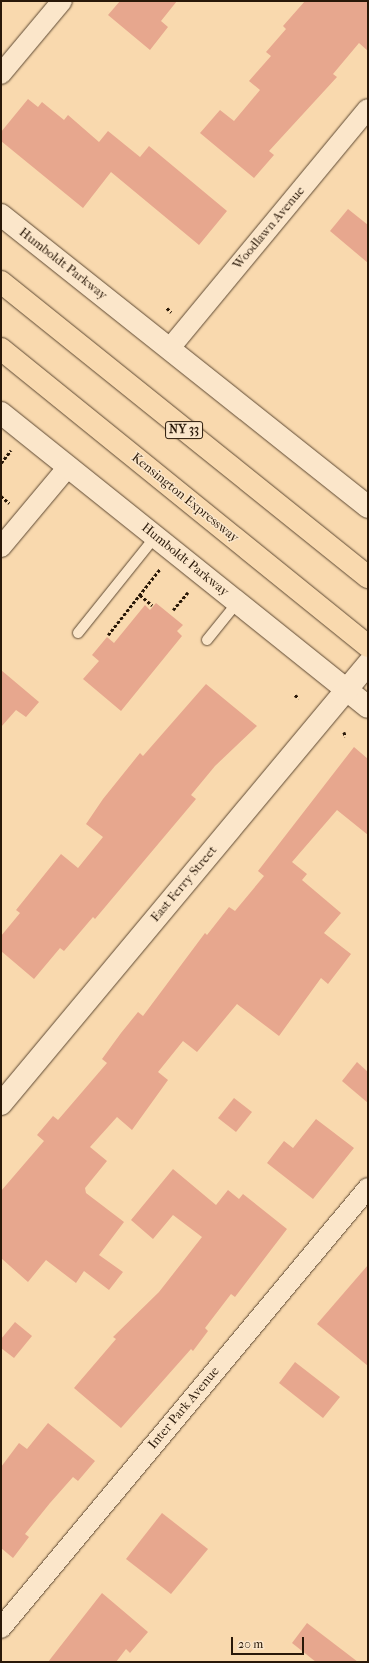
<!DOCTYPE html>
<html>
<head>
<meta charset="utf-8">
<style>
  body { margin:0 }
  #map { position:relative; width:369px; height:1663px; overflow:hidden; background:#f9d9ae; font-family:"IM FELL French Canon",serif }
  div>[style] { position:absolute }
  .building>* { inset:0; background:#e7a78e }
  .path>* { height:2.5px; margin-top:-1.25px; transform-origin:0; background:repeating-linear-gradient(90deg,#291808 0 3px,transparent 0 5px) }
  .roads { filter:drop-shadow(0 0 1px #5d4832) drop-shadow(0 0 1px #5d4832) }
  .service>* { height:10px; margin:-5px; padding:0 5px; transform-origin:5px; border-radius:5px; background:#fbe6ca }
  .minor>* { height:20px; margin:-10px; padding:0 10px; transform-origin:10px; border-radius:10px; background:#fbe6ca }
  .tertiary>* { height:22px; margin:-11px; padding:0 11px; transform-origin:11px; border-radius:11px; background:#fbe6ca }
  .motorway>* { height:22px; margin:-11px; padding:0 11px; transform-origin:11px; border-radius:11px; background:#f9d9ae }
  span { translate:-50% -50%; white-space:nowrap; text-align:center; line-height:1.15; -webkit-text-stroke:3px #fbe6ca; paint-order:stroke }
  .shield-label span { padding:1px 3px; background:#fbe6ca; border:1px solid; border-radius:3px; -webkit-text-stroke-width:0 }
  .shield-label { font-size:12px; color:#291808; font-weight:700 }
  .street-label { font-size:13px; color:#291808 }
  .frame { position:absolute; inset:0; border:2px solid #291808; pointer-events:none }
  .scale { position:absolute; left:231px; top:1637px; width:73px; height:18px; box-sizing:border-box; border:2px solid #291808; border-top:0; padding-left:5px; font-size:12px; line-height:14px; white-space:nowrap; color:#291808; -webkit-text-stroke:3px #fbe6ca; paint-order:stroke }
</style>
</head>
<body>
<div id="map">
  <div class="building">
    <div style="clip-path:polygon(120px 1px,177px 1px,161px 21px,168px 27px,150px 50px,108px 15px)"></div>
    <div style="clip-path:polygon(305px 1px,368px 1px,368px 51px,359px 43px,333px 74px,337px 77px,269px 151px,274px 155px,254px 178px,200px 133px,220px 110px,234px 121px,260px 90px,249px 81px,271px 56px,266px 52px,286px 29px,283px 26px)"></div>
    <div style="clip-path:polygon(28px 99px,38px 107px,42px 102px,64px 120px,68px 115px,99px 142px,108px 131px,140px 157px,149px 146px,227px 211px,199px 245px,111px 172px,83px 208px,1px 141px,1px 132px)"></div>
    <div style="clip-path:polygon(348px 209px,368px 225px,368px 263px,330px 231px)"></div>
    <div style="clip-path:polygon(156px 603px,183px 625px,177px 631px,182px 636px,121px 711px,83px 679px,99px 661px,92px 655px,107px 637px,114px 643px,145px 605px,150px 610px)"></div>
    <div style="clip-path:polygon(1px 670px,39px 702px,26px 717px,16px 710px,1px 727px)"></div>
    <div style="clip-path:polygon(206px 684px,257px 726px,215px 766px,191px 795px,196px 799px,95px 919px,93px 917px,64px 951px,60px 948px,34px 979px,1px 951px,1px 936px,20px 913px,16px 910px,61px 854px,78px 868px,103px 837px,86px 824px,103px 799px,140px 753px,143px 756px)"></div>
    <div style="clip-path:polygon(354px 747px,368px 759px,368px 835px,337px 810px,292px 862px,307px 874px,302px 880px,341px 913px,324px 933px,351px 954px,328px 984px,321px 978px,279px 1036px,237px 1004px,197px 1052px,183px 1041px,158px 1072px,168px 1080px,132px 1130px,117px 1117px,90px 1147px,107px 1161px,85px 1188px,86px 1193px,124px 1222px,99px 1255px,123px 1272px,109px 1290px,84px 1271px,76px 1283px,46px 1260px,28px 1282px,1px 1258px,1px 1191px,44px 1141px,37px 1135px,53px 1116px,58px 1120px,107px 1063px,102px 1059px,121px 1033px,138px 1012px,143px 1016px,205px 933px,207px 935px,229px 907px,235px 911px,264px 876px,258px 871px)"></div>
    <div style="clip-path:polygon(357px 1062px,368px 1072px,368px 1103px,342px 1081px)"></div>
    <div style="clip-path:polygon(234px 1098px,252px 1112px,236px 1132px,218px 1118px)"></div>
    <div style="clip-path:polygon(316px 1119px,354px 1148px,313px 1199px,267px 1163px,284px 1141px,293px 1148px)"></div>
    <div style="clip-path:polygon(173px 1169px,216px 1205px,228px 1190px,239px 1199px,243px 1194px,287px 1229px,235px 1297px,231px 1294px,205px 1328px,208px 1331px,193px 1351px,191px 1349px,121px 1428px,74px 1388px,116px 1339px,113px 1337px,159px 1292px,202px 1237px,173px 1215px,153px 1239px,131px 1220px)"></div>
    <div style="clip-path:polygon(368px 1265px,368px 1366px,317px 1324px)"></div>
    <div style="clip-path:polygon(15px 1322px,32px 1336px,14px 1358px,1px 1348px,1px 1339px)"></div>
    <div style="clip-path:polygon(295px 1362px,340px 1397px,323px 1418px,279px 1383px)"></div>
    <div style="clip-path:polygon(48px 1423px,95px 1461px,78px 1481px,73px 1477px,50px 1503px,25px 1534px,29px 1537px,13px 1558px,1px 1548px,1px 1467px,19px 1443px,27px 1449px)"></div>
    <div style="clip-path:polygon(162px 1513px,208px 1549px,171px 1594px,126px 1559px)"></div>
    <div style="clip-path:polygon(102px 1593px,148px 1632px,130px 1653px,126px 1649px,116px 1662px,48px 1662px)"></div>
    <div style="clip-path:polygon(307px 1623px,358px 1662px,316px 1662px,292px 1643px)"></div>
  </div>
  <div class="path">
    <div style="left:167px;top:308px;width:6px;rotate:45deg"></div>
    <div style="left:1px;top:463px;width:16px;rotate:-52deg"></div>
    <div style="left:1px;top:496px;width:11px;rotate:41deg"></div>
    <div style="left:140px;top:595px;width:16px;rotate:40deg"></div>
    <div style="left:173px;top:610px;width:23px;rotate:-50deg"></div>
    <div style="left:108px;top:635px;width:84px;rotate:-51.8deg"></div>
    <div style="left:295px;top:695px;width:5px;rotate:37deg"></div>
    <div style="left:344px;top:732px;width:5px;rotate:68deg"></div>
  </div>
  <div class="roads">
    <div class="service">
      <div style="left:78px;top:633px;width:123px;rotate:-51.3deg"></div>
      <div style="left:207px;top:640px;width:48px;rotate:-51deg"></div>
    </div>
    <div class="minor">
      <div style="left:1px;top:74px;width:95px;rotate:-50.1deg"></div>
      <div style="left:170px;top:348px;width:310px;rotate:-50.4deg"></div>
      <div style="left:1px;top:547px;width:104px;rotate:-50.1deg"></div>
      <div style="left:1px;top:1628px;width:573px;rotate:-50.17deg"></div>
    </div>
    <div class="tertiary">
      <div style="left:1px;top:215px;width:469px;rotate:38.5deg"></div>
      <div style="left:1px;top:413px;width:470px;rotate:38.7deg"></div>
      <div style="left:1px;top:1104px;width:573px;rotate:-50.17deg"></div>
    </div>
    <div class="motorway">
      <div style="left:1px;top:282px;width:471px;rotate:38.8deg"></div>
      <div style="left:1px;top:349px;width:472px;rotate:39deg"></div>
    </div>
  </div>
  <div class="shield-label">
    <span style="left:184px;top:430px">NY 33</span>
  </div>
  <div class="street-label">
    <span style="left:269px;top:228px;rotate:-50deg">Woodlawn Avenue</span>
    <span style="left:63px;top:264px;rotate:38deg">Humboldt Parkway</span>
    <span style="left:185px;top:498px;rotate:39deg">Kensington Expressway</span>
    <span style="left:185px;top:560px;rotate:39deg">Humboldt Parkway</span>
    <span style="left:184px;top:884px;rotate:-50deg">East Ferry Street</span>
    <span style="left:184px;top:1408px;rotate:-50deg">Inter Park Avenue</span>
  </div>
  <div class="frame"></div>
  <div class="scale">20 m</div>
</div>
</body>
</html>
